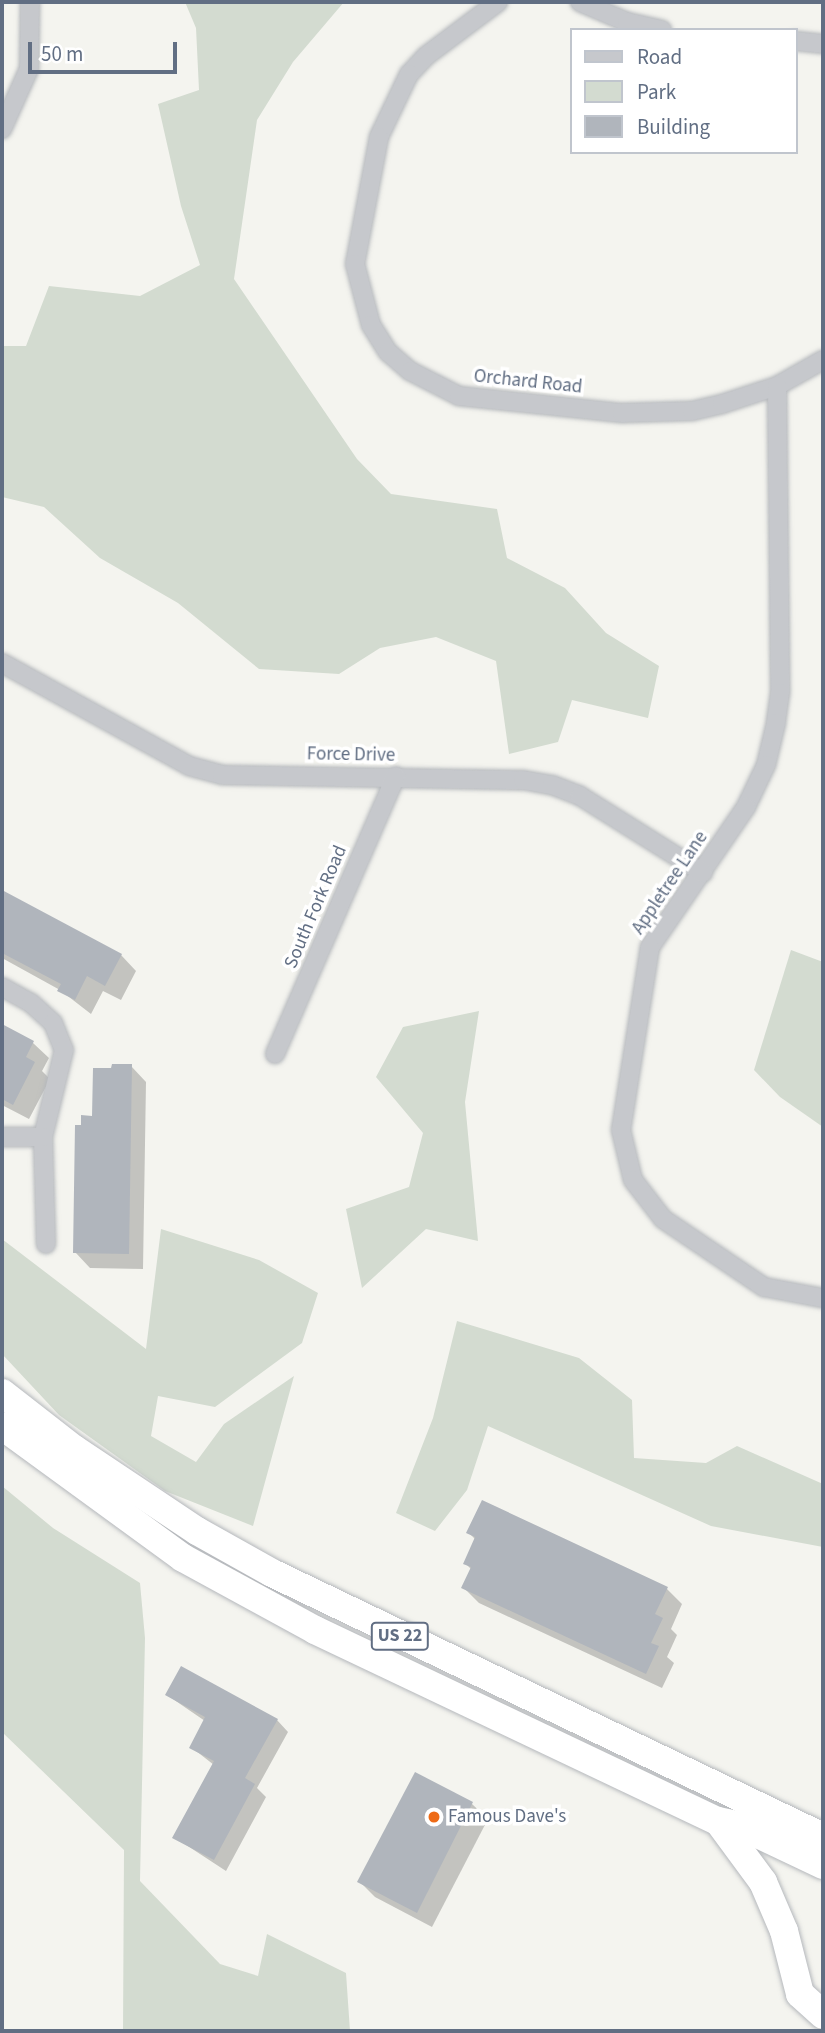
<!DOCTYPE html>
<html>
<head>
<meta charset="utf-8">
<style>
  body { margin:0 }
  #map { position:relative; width:825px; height:2033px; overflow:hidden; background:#f4f4ef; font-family:"Source Sans 3",sans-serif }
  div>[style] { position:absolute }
  .green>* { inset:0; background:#d3dbd0 }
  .shadow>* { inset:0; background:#0003 }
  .building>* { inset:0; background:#b0b5bc }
  .roads { filter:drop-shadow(0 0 2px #b5b8bc) drop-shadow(0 0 2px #b5b8bc) }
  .minor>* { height:18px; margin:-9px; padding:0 9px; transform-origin:9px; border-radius:9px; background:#c6c8cc }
  .trunk>* { height:28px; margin:-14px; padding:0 14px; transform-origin:14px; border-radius:14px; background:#fff }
  .dots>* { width:19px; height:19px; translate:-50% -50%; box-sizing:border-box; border:4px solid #fff; border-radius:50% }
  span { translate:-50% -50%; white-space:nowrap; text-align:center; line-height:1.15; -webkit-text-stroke:7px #fff; paint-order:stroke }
  .shield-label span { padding:2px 5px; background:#fff; border:2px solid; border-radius:5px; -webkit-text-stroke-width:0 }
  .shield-label { font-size:18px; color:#616e83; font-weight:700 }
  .street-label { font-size:19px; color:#616e83 }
  .poi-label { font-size:19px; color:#616e83 }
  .left { translate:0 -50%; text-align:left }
  .frame { position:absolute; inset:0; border:4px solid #616e83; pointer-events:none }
  .legend { position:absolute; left:570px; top:28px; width:228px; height:126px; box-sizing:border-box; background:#fff; border:2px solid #c0c5cd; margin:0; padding:9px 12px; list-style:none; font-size:21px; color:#616e83 }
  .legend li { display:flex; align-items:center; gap:14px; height:35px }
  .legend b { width:35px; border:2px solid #c0c5cd }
  .scale { position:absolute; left:28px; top:42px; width:149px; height:32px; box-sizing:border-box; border:4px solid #616e83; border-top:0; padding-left:9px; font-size:21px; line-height:24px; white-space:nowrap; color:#616e83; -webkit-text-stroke:5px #fff; paint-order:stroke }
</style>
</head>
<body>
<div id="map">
  <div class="green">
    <div style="clip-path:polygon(185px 2px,344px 2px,293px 62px,257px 120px,234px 279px,357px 459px,391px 494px,497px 509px,507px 558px,565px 588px,606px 633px,659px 666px,648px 718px,572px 700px,558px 742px,509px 754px,496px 661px,436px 637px,380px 648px,339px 674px,259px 669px,178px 603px,100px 558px,44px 507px,2px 497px,2px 346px,26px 346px,49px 286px,140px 296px,200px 265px,181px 206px,158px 104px,199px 90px,196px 28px)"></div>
    <div style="clip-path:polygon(791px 950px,823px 962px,823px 1127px,780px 1097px,754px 1070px)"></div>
    <div style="clip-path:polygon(479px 1011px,465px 1102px,478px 1241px,426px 1229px,362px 1288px,346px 1209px,409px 1187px,423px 1133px,376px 1077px,403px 1027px)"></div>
    <div style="clip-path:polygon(161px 1229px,259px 1260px,318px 1293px,302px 1343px,215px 1407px,158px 1396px,151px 1436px,196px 1462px,224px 1424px,294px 1376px,253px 1526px,165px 1491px,59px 1415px,2px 1354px,2px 1239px,146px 1349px)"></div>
    <div style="clip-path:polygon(457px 1321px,579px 1358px,632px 1400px,634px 1458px,706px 1463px,737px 1446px,823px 1484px,823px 1547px,711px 1526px,488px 1426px,467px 1490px,435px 1531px,396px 1513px,433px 1418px)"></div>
    <div style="clip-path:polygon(2px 1486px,53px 1528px,140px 1583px,145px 1638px,140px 1881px,220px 1964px,258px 1976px,267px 1934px,346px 1973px,350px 2031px,123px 2031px,124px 1850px,2px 1732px)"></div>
  </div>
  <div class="shadow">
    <div style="clip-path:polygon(2px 892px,121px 955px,136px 971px,121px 1000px,103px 991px,91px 1014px,60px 990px,2px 958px)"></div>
    <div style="clip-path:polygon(2px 1026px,33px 1043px,49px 1058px,42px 1071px,50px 1079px,29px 1119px,2px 1105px)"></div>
    <div style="clip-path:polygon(131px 1066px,146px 1082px,143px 1269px,90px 1268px,75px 1252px,83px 1127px,94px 1117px,113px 1070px)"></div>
    <div style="clip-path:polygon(469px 1533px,667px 1589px,682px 1604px,671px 1629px,677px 1635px,667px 1657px,674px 1663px,662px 1688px,479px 1603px,464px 1588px,472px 1570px,465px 1563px,476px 1540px)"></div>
    <div style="clip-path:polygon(167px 1695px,277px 1720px,288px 1732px,257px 1788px,266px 1797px,226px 1871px,174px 1837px,214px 1765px,191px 1747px,205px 1721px)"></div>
    <div style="clip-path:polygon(415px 1774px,472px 1804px,488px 1819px,432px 1927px,375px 1897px,360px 1882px)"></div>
  </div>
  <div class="building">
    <div style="clip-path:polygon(2px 890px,122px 954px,105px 986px,87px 976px,75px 1000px,57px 991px,61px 984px,2px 953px)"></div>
    <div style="clip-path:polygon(2px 1024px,34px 1041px,26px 1057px,35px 1062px,13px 1105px,2px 1099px)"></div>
    <div style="clip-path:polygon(112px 1064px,132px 1064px,129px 1254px,73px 1253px,75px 1125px,81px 1125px,81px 1115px,92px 1116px,93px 1068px,111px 1068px)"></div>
    <div style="clip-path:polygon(482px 1500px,668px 1587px,655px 1614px,663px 1618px,651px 1643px,659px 1646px,646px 1674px,461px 1588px,471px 1567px,463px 1564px,475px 1537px,466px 1533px)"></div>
    <div style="clip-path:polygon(181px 1666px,278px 1719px,245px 1778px,255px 1784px,214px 1860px,172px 1838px,214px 1761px,189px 1748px,205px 1717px,165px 1695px)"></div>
    <div style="clip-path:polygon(415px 1772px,473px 1802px,417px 1913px,357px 1882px)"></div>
  </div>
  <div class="roads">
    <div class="minor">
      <div style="left:498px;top:2px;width:90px;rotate:143.1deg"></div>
      <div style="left:426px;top:56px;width:25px;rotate:133deg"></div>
      <div style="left:409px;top:74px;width:70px;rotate:115.5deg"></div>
      <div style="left:379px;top:137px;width:129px;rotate:100.7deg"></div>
      <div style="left:355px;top:264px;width:63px;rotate:75.3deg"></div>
      <div style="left:371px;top:325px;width:32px;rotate:58deg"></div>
      <div style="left:388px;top:352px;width:29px;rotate:41deg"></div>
      <div style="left:410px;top:371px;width:55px;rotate:27deg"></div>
      <div style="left:459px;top:396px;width:164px;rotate:6deg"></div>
      <div style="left:622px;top:413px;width:70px;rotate:-1.6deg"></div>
      <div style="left:692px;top:411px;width:31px;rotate:-13deg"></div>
      <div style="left:722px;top:404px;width:58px;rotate:-18.1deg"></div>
      <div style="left:777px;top:386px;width:53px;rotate:-29.5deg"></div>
      <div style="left:580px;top:2px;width:51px;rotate:23.1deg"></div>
      <div style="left:627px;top:22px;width:36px;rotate:13deg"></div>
      <div style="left:795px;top:41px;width:28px;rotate:6deg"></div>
      <div style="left:2px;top:129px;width:66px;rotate:-65.8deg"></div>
      <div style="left:29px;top:69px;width:67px;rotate:-89.1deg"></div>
      <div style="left:777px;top:386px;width:307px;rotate:89.4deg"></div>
      <div style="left:780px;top:693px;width:30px;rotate:98deg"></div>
      <div style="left:776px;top:723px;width:43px;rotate:103.4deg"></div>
      <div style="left:766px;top:765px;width:47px;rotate:115.5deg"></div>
      <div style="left:746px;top:807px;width:170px;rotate:124.4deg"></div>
      <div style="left:650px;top:947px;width:185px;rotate:99deg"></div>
      <div style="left:621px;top:1130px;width:51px;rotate:76.5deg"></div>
      <div style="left:633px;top:1180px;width:49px;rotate:52.4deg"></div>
      <div style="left:663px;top:1219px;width:122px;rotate:34deg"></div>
      <div style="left:764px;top:1287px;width:60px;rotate:10.6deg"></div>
      <div style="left:2px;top:663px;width:213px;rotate:28.8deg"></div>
      <div style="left:189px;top:766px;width:34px;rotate:15deg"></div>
      <div style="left:222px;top:775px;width:301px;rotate:1deg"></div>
      <div style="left:523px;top:780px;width:29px;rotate:10deg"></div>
      <div style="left:552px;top:785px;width:30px;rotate:21deg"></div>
      <div style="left:580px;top:796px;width:145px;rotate:32deg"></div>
      <div style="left:2px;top:987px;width:33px;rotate:29deg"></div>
      <div style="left:31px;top:1003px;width:30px;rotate:42deg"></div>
      <div style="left:53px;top:1023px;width:29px;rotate:68deg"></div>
      <div style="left:64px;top:1050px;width:89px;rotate:103.6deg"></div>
      <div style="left:43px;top:1137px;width:107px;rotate:88.4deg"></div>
      <div style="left:275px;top:1054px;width:303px;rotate:-66.5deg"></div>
      <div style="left:2px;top:1137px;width:41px"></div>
    </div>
    <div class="trunk">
      <div style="left:2px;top:1393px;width:91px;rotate:37.9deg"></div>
      <div style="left:74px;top:1449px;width:148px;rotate:33.7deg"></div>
      <div style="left:197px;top:1531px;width:86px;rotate:29.2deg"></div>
      <div style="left:272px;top:1573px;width:611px;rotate:25.6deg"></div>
      <div style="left:2px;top:1426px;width:224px;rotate:36.1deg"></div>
      <div style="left:183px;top:1558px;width:150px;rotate:28.6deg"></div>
      <div style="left:315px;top:1630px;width:446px;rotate:25.4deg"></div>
      <div style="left:718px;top:1821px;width:24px;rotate:12deg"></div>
      <div style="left:741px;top:1826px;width:91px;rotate:25.4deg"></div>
      <div style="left:718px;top:1821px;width:76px;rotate:53.6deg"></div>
      <div style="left:763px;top:1882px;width:53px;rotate:66.8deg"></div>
      <div style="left:784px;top:1931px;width:65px;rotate:75.7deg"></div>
      <div style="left:800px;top:1994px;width:31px;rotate:42deg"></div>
    </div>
  </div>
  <div class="dots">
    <div style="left:434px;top:1817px;background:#ee6a16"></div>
  </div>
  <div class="shield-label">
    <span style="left:400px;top:1636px">US 22</span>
  </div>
  <div class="street-label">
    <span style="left:528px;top:382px;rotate:6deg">Orchard Road</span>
    <span style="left:351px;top:755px;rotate:1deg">Force Drive</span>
    <span style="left:670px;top:883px;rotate:-56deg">Appletree Lane</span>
    <span style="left:316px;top:907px;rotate:-67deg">South Fork Road</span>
  </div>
  <div class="poi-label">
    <span class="left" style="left:448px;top:1817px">Famous Dave's</span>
  </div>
  <div class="frame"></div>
  <ul class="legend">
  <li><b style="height:9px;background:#c6c8cc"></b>Road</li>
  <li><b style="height:19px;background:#d3dbd0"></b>Park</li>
  <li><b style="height:19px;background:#b0b5bc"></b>Building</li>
  </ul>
  <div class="scale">50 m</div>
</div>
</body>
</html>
